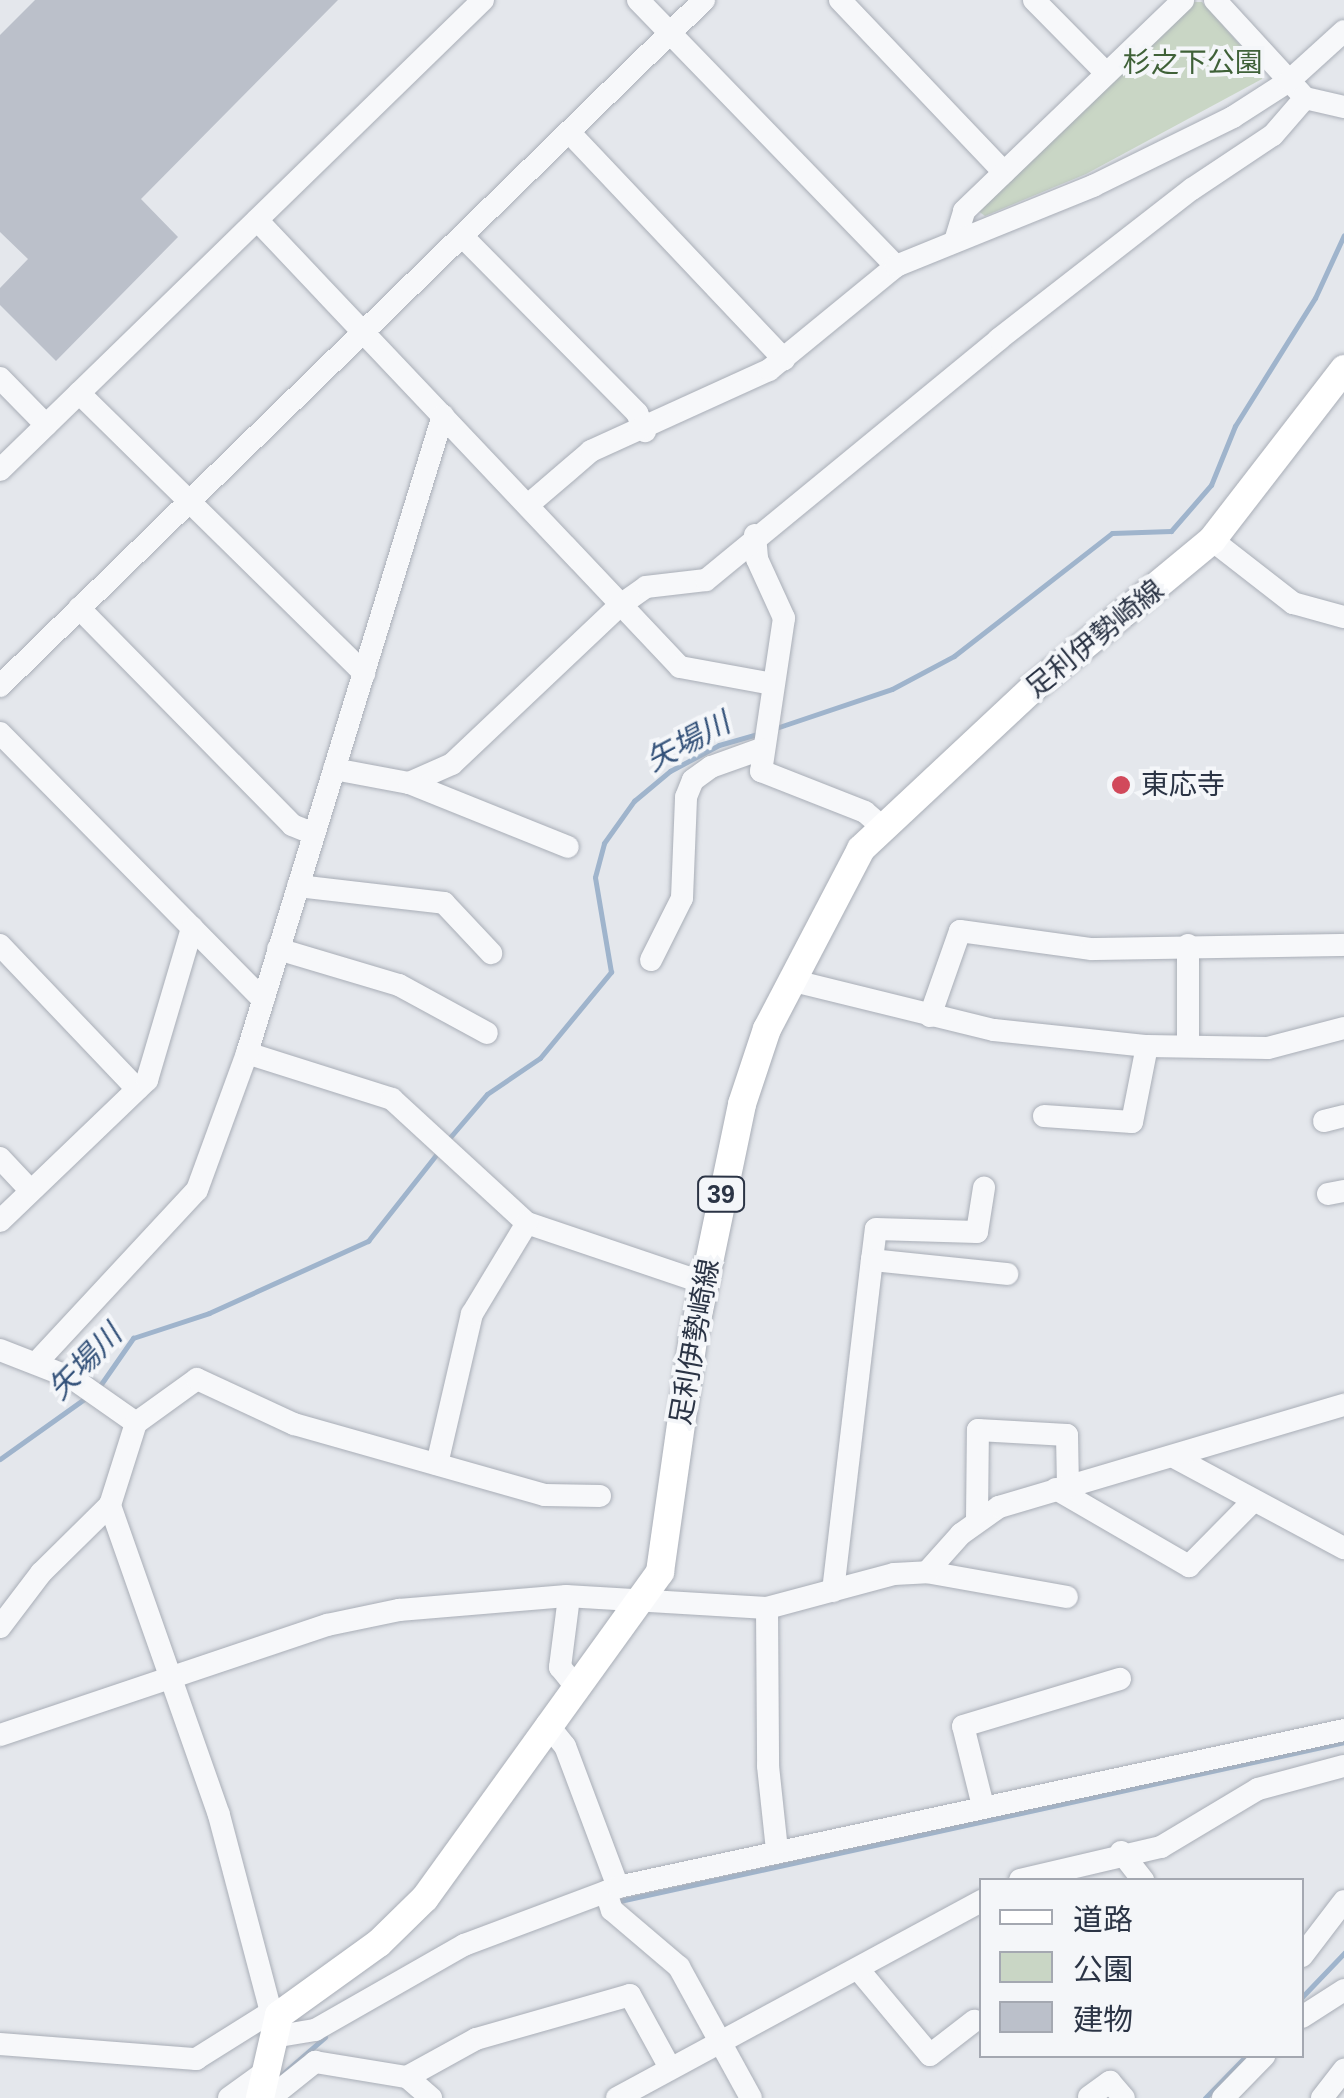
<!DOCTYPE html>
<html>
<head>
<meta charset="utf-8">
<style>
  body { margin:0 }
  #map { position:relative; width:1344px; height:2098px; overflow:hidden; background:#e4e7ec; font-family:Arial,"Noto Sans JP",sans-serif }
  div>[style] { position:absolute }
  .green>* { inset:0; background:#c9d6c5 }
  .stream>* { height:5px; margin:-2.5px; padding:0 2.5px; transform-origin:2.5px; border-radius:2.5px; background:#9fb4cc }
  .building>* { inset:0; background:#bbc0ca }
  .roads { filter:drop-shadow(0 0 2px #a9aeb7) drop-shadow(0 0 2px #a9aeb7) }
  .minor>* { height:22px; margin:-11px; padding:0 11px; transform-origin:11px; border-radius:11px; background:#f7f8fa }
  .major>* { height:28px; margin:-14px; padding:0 14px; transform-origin:14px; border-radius:14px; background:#fff }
  .dots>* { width:28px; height:28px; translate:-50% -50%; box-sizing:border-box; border:5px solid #f4f6f9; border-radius:50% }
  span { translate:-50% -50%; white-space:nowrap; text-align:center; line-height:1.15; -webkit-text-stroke:8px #f4f6f9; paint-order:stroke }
  .shield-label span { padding:2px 8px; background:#f4f6f9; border:2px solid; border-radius:8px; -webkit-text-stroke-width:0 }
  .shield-label { font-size:25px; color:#2b3445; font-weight:700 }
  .park-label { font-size:28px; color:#3f6138 }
  .street-label { font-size:28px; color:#2b3445 }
  .poi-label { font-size:28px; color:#2b3445 }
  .left { translate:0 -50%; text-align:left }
  .water-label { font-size:30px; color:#34527a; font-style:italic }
  .legend { position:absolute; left:979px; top:1878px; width:325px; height:180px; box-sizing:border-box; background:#f4f6f9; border:2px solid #a4a8b1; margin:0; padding:12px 18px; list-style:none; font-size:30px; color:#2b3445 }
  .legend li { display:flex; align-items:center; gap:20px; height:50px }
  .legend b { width:50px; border:2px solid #a4a8b1 }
</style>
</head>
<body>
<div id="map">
  <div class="green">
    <div style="clip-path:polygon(1191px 2px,1202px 2px,1264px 72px,1262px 79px,1086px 174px,985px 216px,977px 210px)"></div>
  </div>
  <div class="stream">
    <div style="left:776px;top:728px;width:122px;rotate:-18.6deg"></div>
    <div style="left:892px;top:689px;width:70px;rotate:-28deg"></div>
    <div style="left:954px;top:656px;width:200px;rotate:-37.9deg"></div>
    <div style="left:1112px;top:533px;width:59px;rotate:-1.9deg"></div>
    <div style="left:1171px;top:531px;width:61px;rotate:-49deg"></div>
    <div style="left:1211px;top:485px;width:64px;rotate:-67.9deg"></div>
    <div style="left:1235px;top:426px;width:151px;rotate:-58deg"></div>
    <div style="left:1315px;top:298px;width:69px;rotate:-65.3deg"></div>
    <div style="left:446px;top:1142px;width:63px;rotate:-49.5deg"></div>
    <div style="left:487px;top:1094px;width:64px;rotate:-34.2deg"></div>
    <div style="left:540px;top:1058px;width:112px;rotate:-50.5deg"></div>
    <div style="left:611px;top:972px;width:96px;rotate:-99.6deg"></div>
    <div style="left:595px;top:877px;width:35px;rotate:-75deg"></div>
    <div style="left:604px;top:843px;width:52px;rotate:-54.5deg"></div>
    <div style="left:634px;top:801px;width:47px;rotate:-39.8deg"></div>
    <div style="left:670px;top:771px;width:55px;rotate:-28deg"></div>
    <div style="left:719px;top:745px;width:44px;rotate:-15.9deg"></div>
    <div style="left:99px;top:1387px;width:60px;rotate:-55.2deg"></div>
    <div style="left:133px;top:1338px;width:80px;rotate:-18.2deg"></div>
    <div style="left:209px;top:1313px;width:175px;rotate:-24.4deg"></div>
    <div style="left:368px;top:1241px;width:115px;rotate:-51.7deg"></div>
    <div style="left:0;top:1459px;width:107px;rotate:-35.5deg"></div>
    <div style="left:615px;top:1902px;width:746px;rotate:-12.38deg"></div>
    <div style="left:1302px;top:1997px;width:61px;rotate:-46.3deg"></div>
    <div style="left:277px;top:2079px;width:64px;rotate:-41.2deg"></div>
    <div style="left:1205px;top:2098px;width:59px;rotate:-45.7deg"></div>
  </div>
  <div class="building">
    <div style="clip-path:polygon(35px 0,338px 0,141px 199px,178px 237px,56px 361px,0 305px,0 288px,28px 259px,0 232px,0 35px)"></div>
  </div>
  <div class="roads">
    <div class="minor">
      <div style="left:638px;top:0;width:371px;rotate:45.9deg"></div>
      <div style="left:840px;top:0;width:238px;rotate:46.4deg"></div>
      <div style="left:1034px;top:0;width:103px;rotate:45.4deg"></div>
      <div style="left:1215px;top:0;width:133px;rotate:47.4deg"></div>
      <div style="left:1305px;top:98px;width:40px;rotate:13deg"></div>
      <div style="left:569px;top:132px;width:313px;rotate:46.6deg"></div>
      <div style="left:257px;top:220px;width:615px;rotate:46.58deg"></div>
      <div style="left:680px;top:667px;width:95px;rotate:10.4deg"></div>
      <div style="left:462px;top:236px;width:249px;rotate:45.3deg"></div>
      <div style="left:637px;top:413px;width:20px;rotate:66deg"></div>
      <div style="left:956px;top:238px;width:28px;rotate:-73deg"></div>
      <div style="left:964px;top:211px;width:304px;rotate:-43.9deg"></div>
      <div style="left:0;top:378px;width:66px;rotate:45.6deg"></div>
      <div style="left:79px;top:393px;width:400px;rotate:44.5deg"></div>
      <div style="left:0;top:470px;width:674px;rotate:-44.22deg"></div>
      <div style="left:528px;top:505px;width:83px;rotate:-40.6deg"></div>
      <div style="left:591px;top:451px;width:196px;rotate:-24.5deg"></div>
      <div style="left:769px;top:370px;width:164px;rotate:-39.3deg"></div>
      <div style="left:896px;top:266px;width:213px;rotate:-22.1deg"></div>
      <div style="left:1093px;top:186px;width:156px;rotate:-26.2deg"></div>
      <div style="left:1233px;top:117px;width:67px;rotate:-32.7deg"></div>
      <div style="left:1289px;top:81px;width:74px;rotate:-42.3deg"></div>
      <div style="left:755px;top:535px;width:24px;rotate:85deg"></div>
      <div style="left:757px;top:559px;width:65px;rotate:65.4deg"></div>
      <div style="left:784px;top:618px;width:155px;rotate:98.5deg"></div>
      <div style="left:761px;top:771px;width:112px;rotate:21.5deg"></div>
      <div style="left:865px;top:812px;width:20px;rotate:41deg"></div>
      <div style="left:1212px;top:540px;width:103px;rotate:37.9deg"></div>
      <div style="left:1293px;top:603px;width:53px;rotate:15.4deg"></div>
      <div style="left:79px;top:608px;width:304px;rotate:45.5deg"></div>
      <div style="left:292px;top:825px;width:24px;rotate:22deg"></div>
      <div style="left:0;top:686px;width:983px;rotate:-44.26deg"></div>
      <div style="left:0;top:733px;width:375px;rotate:45.4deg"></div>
      <div style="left:334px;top:769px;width:76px;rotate:10.6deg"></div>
      <div style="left:409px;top:783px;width:47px;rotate:-23.8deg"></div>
      <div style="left:452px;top:764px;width:230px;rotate:-43.4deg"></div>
      <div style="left:619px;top:606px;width:33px;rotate:-35deg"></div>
      <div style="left:646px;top:587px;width:60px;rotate:-6.7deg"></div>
      <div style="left:706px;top:580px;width:379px;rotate:-39.4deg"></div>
      <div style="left:999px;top:339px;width:244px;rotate:-37.9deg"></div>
      <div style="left:1192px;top:189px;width:97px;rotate:-33.7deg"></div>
      <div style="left:1273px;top:135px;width:49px;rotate:-49.1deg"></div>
      <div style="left:409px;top:783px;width:171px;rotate:21.9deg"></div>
      <div style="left:298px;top:886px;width:147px;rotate:6.6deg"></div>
      <div style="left:444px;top:903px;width:69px;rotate:46.8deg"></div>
      <div style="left:0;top:945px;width:199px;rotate:46.4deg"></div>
      <div style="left:278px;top:949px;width:126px;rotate:16.6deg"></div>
      <div style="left:399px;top:985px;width:100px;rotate:28.6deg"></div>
      <div style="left:651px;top:960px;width:69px;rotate:-63.4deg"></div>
      <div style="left:682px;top:898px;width:101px;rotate:-87.7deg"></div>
      <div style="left:686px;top:797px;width:18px;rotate:-68deg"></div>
      <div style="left:693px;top:780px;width:22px;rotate:-36deg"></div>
      <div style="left:711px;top:767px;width:53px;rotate:-19.8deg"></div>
      <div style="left:790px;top:980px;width:210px;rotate:13.8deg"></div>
      <div style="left:994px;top:1030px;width:154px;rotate:6deg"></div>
      <div style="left:1147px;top:1046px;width:121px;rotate:0.9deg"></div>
      <div style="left:1268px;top:1048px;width:79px;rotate:-14.7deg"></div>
      <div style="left:930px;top:1016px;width:90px;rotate:-70.6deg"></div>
      <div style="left:960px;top:931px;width:133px;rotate:7.8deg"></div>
      <div style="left:1092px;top:949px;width:252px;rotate:-0.9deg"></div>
      <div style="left:1188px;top:1045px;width:100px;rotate:-90deg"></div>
      <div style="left:247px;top:1053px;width:152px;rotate:17.6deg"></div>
      <div style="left:392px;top:1099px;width:183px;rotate:42.6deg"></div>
      <div style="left:527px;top:1223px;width:187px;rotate:18.7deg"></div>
      <div style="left:1044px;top:1116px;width:88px;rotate:3.9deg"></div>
      <div style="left:1132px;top:1122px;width:77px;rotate:-78.8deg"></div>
      <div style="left:1324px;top:1121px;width:21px;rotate:-14deg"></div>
      <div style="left:0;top:1158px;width:45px;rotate:46.8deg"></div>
      <div style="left:1328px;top:1194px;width:16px;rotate:-11deg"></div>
      <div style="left:0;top:1221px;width:204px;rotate:-43.8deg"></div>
      <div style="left:147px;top:1080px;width:159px;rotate:-73.5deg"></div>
      <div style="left:872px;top:1260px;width:31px;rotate:-83deg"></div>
      <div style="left:876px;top:1229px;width:101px;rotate:1.7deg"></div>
      <div style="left:977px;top:1232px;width:45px;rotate:-81deg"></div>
      <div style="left:0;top:1350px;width:77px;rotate:21.3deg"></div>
      <div style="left:72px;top:1378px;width:78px;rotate:35.1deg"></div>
      <div style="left:38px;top:1361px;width:233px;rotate:-47.1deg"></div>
      <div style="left:197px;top:1190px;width:146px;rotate:-69.9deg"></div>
      <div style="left:247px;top:1053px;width:667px;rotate:-72.92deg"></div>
      <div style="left:1174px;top:1457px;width:193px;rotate:28.2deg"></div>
      <div style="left:437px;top:1464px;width:154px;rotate:-76.9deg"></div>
      <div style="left:472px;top:1314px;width:106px;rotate:-58.9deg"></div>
      <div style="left:1056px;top:1489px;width:154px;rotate:30.1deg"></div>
      <div style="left:1189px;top:1566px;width:91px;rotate:-45.4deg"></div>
      <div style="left:977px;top:1519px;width:89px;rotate:-89.4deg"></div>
      <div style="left:978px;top:1430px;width:89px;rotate:3.2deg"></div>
      <div style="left:1067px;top:1435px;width:51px;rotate:88.9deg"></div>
      <div style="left:927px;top:1572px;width:142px;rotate:10.1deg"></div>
      <div style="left:833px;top:1591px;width:333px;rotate:-83.3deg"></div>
      <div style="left:872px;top:1260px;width:136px;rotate:5.9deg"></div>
      <div style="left:569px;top:1597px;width:71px;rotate:97.3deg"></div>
      <div style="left:560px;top:1667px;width:26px;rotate:51deg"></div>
      <div style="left:767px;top:1608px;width:158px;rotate:89.6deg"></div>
      <div style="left:768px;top:1766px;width:84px;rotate:83.9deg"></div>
      <div style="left:0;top:1627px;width:68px;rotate:-52.8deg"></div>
      <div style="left:41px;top:1573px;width:97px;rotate:-44.6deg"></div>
      <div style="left:547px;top:1724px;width:28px;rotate:51deg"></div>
      <div style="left:565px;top:1746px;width:151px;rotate:69.4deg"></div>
      <div style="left:0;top:1735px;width:345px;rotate:-18.6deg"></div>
      <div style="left:327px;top:1625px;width:74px;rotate:-11.8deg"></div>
      <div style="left:399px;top:1610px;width:168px;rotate:-4.8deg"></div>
      <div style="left:566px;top:1596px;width:201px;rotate:3.4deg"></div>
      <div style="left:767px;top:1608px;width:131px;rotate:-15deg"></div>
      <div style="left:894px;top:1574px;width:33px;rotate:-3deg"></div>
      <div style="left:927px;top:1572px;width:51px;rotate:-48.2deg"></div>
      <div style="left:961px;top:1534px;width:47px;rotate:-35.4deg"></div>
      <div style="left:999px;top:1507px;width:360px;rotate:-16.5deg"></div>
      <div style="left:983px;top:1806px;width:82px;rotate:-104deg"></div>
      <div style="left:963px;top:1726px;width:164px;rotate:-16.7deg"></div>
      <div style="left:1121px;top:1852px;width:36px;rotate:52deg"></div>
      <div style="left:1020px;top:1880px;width:145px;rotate:-13.2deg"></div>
      <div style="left:1161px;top:1847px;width:113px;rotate:-30.9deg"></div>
      <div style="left:1258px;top:1789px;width:89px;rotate:-15deg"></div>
      <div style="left:606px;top:1892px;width:19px;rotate:72deg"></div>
      <div style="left:612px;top:1910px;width:88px;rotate:40.4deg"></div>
      <div style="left:679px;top:1967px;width:149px;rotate:61.2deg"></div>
      <div style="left:1302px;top:1956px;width:69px;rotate:-52.6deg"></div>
      <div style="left:858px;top:1969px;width:112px;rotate:50.1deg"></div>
      <div style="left:930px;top:2055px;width:56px;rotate:-37.7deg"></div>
      <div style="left:271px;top:2012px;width:204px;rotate:-104.8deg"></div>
      <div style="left:219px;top:1815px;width:329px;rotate:-109.4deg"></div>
      <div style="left:110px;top:1505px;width:86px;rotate:-72.4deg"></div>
      <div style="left:136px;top:1423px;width:75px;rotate:-35.8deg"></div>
      <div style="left:197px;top:1379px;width:107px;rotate:24.9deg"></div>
      <div style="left:294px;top:1424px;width:261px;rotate:15.8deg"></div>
      <div style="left:545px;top:1495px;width:55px;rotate:1deg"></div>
      <div style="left:1302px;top:2017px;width:50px;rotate:-32.7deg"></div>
      <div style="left:273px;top:2037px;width:43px;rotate:-9.5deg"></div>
      <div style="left:315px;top:2030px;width:172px;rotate:-29.7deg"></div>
      <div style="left:464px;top:1945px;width:165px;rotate:-20.6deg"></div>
      <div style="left:618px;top:1887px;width:743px;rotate:-12.2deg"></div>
      <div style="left:0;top:2044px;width:197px;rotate:4.4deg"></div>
      <div style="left:196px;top:2059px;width:89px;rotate:-32.1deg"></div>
      <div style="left:271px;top:2012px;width:9px;rotate:21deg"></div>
      <div style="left:407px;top:2077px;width:79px;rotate:-28.8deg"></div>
      <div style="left:476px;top:2039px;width:160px;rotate:-15.9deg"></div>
      <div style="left:630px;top:1995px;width:83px;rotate:61.3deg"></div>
      <div style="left:1089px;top:2097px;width:26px;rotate:-36deg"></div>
      <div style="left:1110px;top:2082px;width:21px;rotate:49deg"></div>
      <div style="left:229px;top:2098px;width:39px;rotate:-36deg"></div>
      <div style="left:270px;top:2098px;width:58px;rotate:-38.7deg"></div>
      <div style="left:315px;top:2062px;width:93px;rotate:9.3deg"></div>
      <div style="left:407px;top:2077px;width:32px;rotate:41deg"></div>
      <div style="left:617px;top:2098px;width:415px;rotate:-28.4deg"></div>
      <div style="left:1223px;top:2098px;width:59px;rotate:-45.7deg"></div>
      <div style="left:1322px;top:2098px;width:36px;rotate:-52deg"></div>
    </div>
    <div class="major">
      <div style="left:260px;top:2098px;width:85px;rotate:-77.1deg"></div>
      <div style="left:279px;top:2015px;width:123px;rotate:-35.8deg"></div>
      <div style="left:379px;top:1943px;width:64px;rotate:-44.4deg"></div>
      <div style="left:425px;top:1898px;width:402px;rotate:-54.2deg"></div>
      <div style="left:660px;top:1572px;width:235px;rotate:-81.9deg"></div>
      <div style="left:693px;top:1339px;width:240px;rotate:-78.2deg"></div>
      <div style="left:742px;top:1104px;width:79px;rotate:-71.6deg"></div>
      <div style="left:767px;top:1029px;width:203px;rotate:-62.4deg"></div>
      <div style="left:861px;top:849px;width:236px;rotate:-43.1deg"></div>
      <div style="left:1033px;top:688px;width:232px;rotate:-39.6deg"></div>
      <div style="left:1212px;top:540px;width:216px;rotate:-52.3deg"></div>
    </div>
  </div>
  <div class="dots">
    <div style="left:1121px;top:785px;background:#d1495b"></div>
  </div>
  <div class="shield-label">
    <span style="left:721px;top:1194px">39</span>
  </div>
  <div class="park-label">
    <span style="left:1193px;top:63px">杉之下公園</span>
  </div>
  <div class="street-label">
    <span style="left:1095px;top:639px;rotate:-39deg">足利伊勢崎線</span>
    <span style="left:695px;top:1342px;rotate:-80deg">足利伊勢崎線</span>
  </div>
  <div class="poi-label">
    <span class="left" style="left:1141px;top:785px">東応寺</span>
  </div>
  <div class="water-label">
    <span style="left:688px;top:742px;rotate:-28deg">矢場川</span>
    <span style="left:85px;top:1362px;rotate:-46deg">矢場川</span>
  </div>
  <ul class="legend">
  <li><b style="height:12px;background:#fff"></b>道路</li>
  <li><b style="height:28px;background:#c9d6c5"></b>公園</li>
  <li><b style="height:28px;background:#bbc0ca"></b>建物</li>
  </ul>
</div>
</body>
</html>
